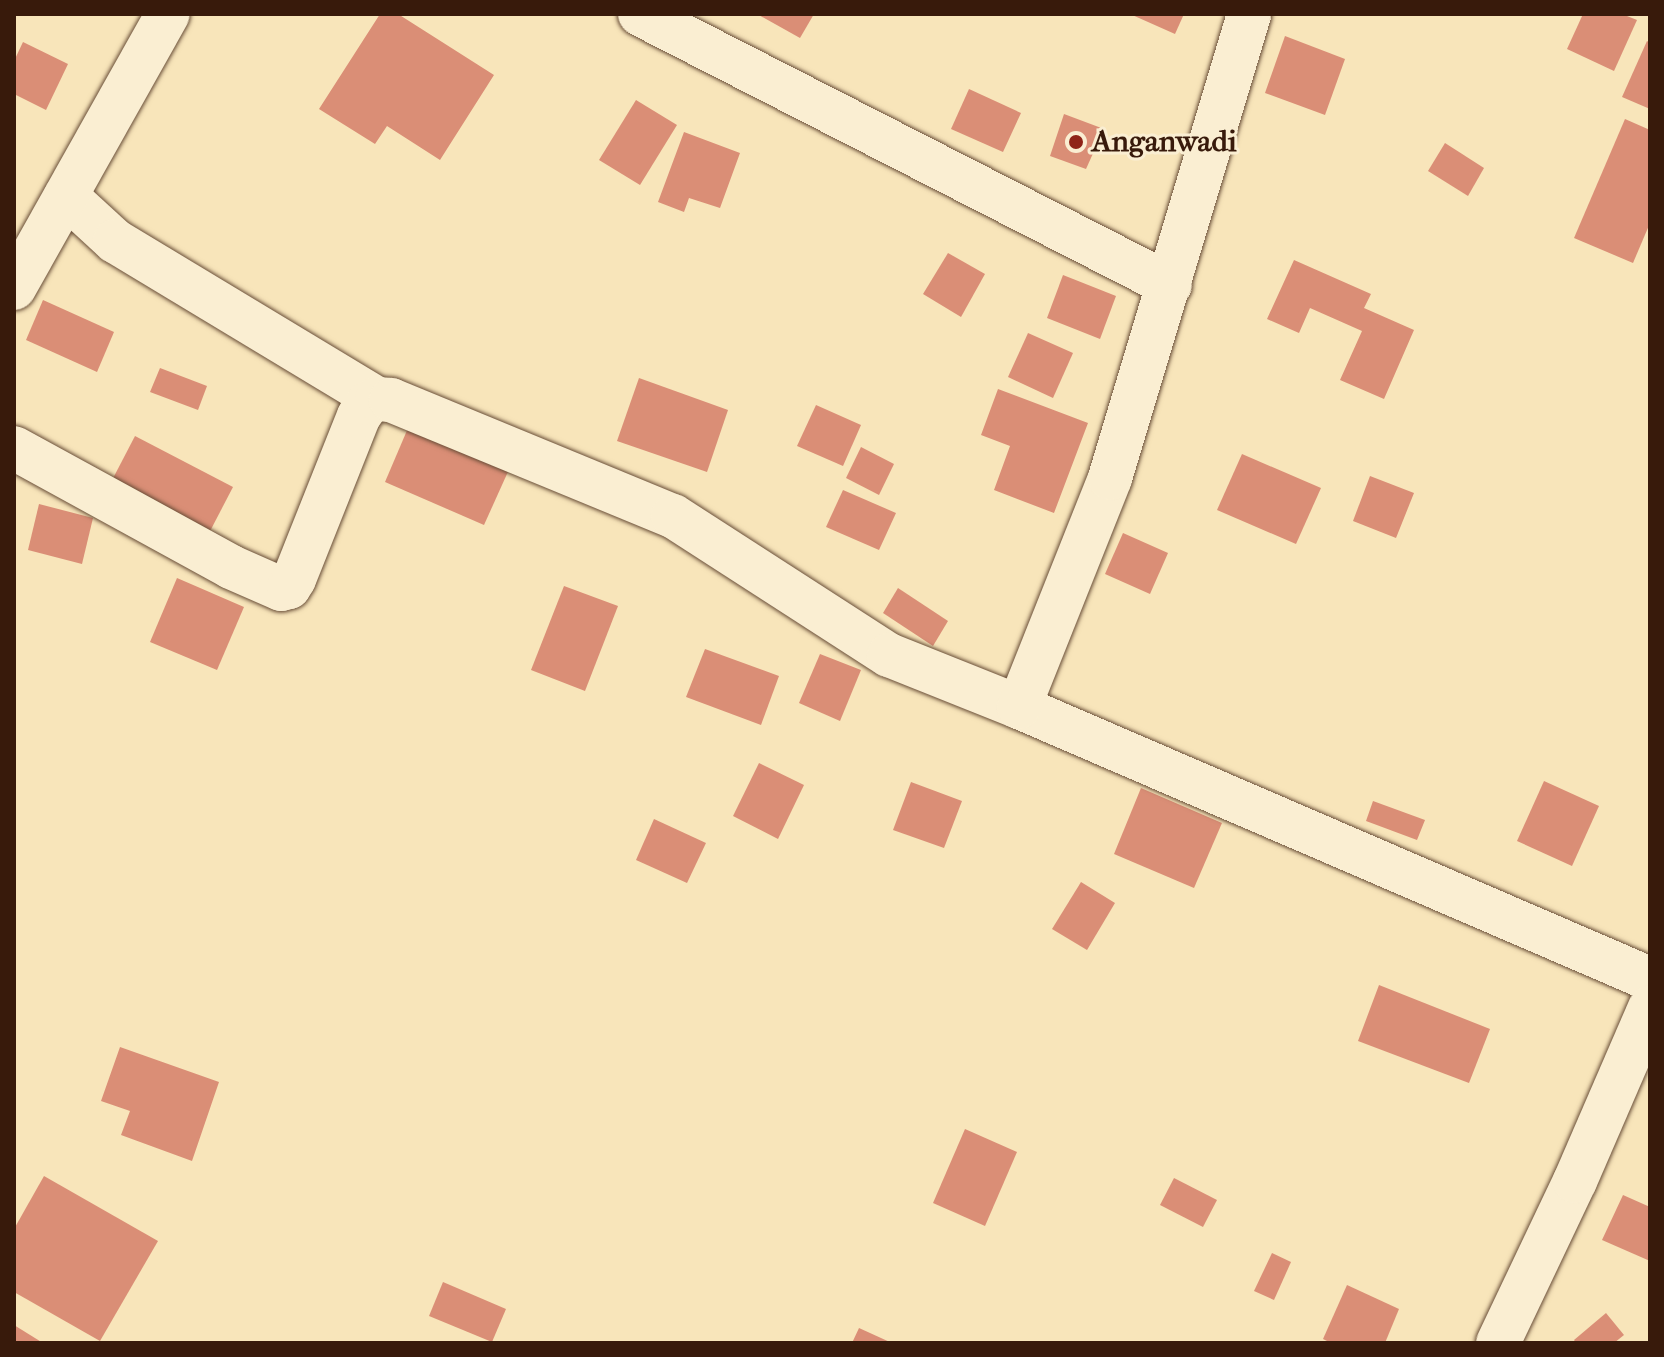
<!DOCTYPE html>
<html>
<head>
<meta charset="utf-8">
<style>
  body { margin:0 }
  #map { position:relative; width:1664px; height:1357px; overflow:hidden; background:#f8e5ba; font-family:"IM FELL French Canon",serif }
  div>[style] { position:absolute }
  .building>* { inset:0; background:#da8e76 }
  .roads { filter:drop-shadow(0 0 2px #684d37) drop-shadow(0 0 2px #684d37) }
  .minor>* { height:44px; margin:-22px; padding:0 22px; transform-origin:22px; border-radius:22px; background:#faeed2 }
  .dots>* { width:22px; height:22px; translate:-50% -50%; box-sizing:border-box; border:4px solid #faeed2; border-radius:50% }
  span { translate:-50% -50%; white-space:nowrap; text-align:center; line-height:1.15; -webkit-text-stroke:6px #faeed2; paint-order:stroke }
  .poi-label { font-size:30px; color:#381a0b; font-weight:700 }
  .left { translate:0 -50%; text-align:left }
  .frame { position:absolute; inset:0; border:16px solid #381a0b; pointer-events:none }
</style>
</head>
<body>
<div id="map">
  <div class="building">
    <div style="clip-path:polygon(380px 14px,398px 14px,494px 75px,440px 160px,387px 126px,375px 144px,319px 109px)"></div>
    <div style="clip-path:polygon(757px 14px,814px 14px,800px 38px)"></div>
    <div style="clip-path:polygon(1130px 14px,1184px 14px,1175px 34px)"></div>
    <div style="clip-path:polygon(1583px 14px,1622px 14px,1637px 20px,1614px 71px,1567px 49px)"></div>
    <div style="clip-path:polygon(1285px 36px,1345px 59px,1325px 115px,1265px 93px)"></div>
    <div style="clip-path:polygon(1647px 41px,1650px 43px,1650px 109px,1622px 97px)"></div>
    <div style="clip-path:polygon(23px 42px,68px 64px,46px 110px,14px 94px,14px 61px)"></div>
    <div style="clip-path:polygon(969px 89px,1021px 113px,1003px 152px,951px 129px)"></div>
    <div style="clip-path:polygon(636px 100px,677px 125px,640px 185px,599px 160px)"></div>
    <div style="clip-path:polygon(1064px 114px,1104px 129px,1086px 169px,1050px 156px)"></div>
    <div style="clip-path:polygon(1625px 119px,1650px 130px,1650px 223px,1633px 263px,1574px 238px)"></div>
    <div style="clip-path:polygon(684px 132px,740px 153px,720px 208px,689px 198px,684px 212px,658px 202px)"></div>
    <div style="clip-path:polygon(1445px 143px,1484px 168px,1468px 196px,1428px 171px)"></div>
    <div style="clip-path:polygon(948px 253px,985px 274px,961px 317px,923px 294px)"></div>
    <div style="clip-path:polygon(1294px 260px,1371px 294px,1364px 308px,1414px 330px,1384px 399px,1340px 380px,1362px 331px,1310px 308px,1299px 333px,1267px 319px)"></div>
    <div style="clip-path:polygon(1063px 275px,1116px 296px,1100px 339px,1047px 318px)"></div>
    <div style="clip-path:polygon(43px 300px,114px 332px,97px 372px,26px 340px)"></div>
    <div style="clip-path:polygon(1028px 333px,1073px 353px,1053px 398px,1008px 377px)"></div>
    <div style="clip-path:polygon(160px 368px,207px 386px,198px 410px,150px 392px)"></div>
    <div style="clip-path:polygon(639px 378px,728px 410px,707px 472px,617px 441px)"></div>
    <div style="clip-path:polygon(998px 389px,1088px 423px,1054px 513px,994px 490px,1010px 446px,981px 435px)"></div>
    <div style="clip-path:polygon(816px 405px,861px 425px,843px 466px,797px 446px)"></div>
    <div style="clip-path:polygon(411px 421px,511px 465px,484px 525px,385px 482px)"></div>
    <div style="clip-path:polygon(135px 436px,233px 487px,207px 537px,109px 486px)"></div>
    <div style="clip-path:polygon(861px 447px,894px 464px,879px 495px,846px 478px)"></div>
    <div style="clip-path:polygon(1242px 454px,1321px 488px,1296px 544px,1217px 510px)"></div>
    <div style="clip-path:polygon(1370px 476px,1414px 493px,1396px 538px,1353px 521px)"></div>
    <div style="clip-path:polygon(843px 490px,896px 513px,879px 550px,826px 527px)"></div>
    <div style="clip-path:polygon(39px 504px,93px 518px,82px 564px,28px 550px)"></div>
    <div style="clip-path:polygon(1123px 533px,1168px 553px,1150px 594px,1105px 574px)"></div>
    <div style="clip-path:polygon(177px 578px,244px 607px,217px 670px,150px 642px)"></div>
    <div style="clip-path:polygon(564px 586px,618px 606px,585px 691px,531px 670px)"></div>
    <div style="clip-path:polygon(898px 588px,948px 621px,933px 646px,883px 613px)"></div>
    <div style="clip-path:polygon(705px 649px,779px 676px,761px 725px,686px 697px)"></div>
    <div style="clip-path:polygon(820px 654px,861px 670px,840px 721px,799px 703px)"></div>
    <div style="clip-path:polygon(759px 763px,804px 785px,778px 839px,733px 816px)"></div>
    <div style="clip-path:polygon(1544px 781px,1599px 806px,1572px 866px,1517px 841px)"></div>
    <div style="clip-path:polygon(911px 782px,962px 801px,944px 848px,893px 830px)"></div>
    <div style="clip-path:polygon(1141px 788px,1222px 823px,1194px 888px,1114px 854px)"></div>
    <div style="clip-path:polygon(1373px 801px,1425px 820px,1417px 840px,1366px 821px)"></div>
    <div style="clip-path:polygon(654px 819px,706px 843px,687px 883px,636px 860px)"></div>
    <div style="clip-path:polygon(1081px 882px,1115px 903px,1087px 950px,1052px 929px)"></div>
    <div style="clip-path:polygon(1379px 985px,1490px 1029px,1469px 1083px,1358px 1041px)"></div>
    <div style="clip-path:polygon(120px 1047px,219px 1082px,192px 1161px,121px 1135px,130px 1111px,101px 1101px)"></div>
    <div style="clip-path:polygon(965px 1129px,1017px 1152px,985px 1226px,933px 1203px)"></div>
    <div style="clip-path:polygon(44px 1176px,158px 1241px,100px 1341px,14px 1292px,14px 1229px)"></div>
    <div style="clip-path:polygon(1174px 1178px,1217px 1200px,1203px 1227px,1160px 1205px)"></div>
    <div style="clip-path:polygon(1623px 1195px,1650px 1207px,1650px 1261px,1602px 1240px)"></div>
    <div style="clip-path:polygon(1272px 1253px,1291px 1262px,1274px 1300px,1254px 1291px)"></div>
    <div style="clip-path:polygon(443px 1282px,506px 1309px,492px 1342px,429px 1316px)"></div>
    <div style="clip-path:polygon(1347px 1285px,1399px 1309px,1385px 1343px,1331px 1343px,1323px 1339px)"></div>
    <div style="clip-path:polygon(1606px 1313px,1624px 1335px,1614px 1343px,1576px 1343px,1574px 1340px)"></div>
    <div style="clip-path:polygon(14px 1325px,43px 1343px,14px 1343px)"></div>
    <div style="clip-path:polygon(859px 1328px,892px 1343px,852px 1343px)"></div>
  </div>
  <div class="roads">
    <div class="minor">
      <div style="left:640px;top:14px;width:595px;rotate:27.08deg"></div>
      <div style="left:66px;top:196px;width:67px;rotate:42.6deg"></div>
      <div style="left:115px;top:241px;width:306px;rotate:31.1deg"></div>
      <div style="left:14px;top:288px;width:314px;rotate:-60.7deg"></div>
      <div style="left:14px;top:448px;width:247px;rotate:28.7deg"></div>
      <div style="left:231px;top:567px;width:55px;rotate:23.7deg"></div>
      <div style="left:281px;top:589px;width:8px;rotate:-14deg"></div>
      <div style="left:289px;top:587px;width:9px;rotate:-58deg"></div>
      <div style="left:294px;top:579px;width:175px;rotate:-68.3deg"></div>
      <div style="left:359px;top:416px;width:16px;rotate:-55deg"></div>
      <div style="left:368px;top:403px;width:10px;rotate:-24deg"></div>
      <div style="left:377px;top:399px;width:14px;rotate:4deg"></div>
      <div style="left:391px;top:400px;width:305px;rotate:22.4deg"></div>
      <div style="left:673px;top:516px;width:257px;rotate:32.8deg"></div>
      <div style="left:889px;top:655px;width:140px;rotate:21.8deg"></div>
      <div style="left:1019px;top:707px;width:687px;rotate:23.32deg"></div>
      <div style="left:1019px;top:707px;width:246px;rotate:-68.3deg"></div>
      <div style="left:1110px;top:478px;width:484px;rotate:-73.3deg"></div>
      <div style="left:1498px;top:1343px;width:179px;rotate:-64.6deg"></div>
      <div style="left:1575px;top:1181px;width:189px;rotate:-66.6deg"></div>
    </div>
  </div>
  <div class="dots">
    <div style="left:1076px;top:142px;background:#8f2418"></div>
  </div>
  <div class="poi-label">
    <span class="left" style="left:1092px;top:142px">Anganwadi</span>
  </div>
  <div class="frame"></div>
</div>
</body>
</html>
